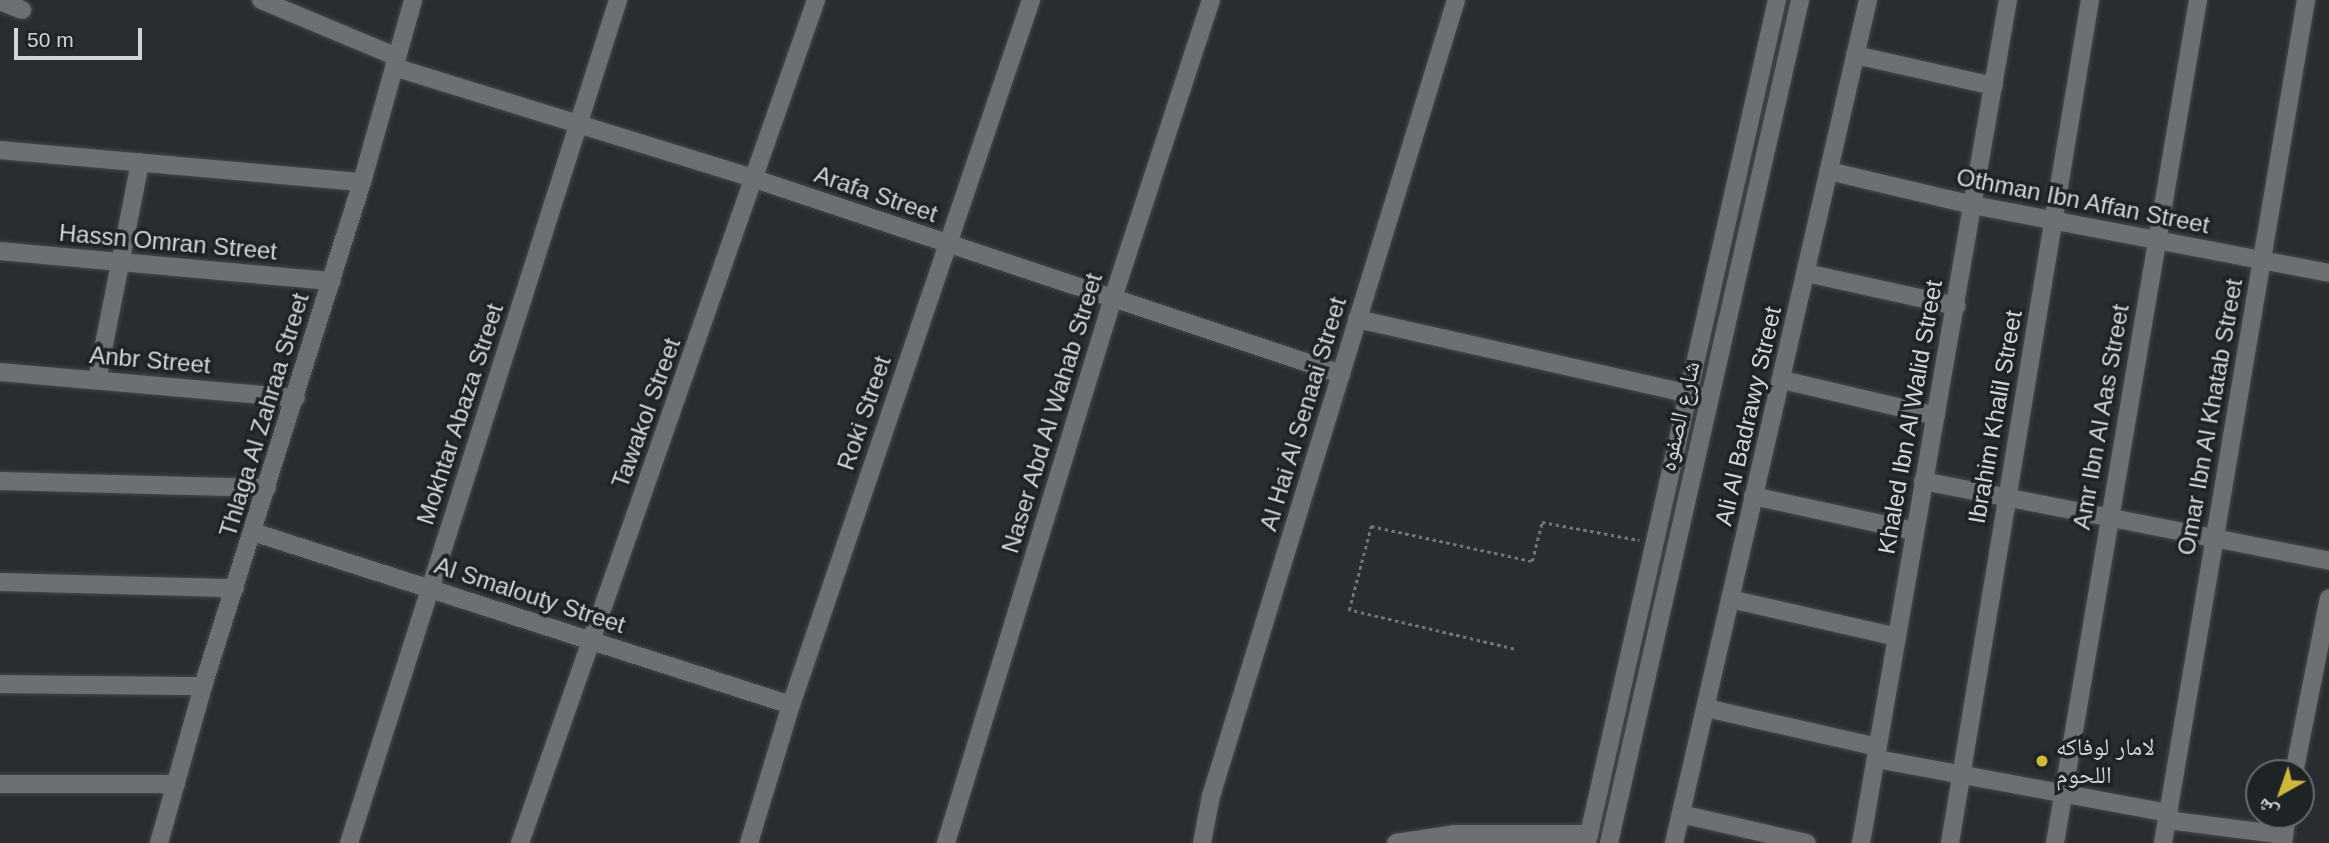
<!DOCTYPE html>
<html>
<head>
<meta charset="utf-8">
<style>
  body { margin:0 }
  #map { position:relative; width:2329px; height:843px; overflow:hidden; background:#272d30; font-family:Arial,"Noto Naskh Arabic",sans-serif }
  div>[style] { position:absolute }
  .path>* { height:2.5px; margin-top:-1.25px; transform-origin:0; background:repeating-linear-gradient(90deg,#707577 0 3.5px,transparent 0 7px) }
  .roads { filter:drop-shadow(0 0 2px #42484a) drop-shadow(0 0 2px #42484a) }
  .street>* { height:18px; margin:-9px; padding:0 9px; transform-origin:9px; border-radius:9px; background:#6a7073 }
  .dots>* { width:19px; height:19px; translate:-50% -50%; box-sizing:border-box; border:4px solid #1e2426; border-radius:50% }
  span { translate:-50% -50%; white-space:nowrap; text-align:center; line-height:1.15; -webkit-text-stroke:7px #1e2426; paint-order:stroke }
  .street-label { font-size:24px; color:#d2d5d7 }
  .poi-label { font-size:24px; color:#d2d5d7 }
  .left { translate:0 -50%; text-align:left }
  .north { position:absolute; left:2245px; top:759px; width:70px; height:70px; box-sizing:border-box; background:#1e2426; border:2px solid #666b6d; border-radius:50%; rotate:220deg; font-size:19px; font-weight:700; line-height:28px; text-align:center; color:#d2d5d7 }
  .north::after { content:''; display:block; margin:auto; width:24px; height:32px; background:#cfb837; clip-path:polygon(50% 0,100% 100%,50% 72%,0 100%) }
  .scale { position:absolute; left:14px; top:28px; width:128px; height:32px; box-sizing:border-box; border:4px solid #d2d5d7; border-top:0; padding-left:9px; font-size:21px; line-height:24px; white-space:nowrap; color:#d2d5d7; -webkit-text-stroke:5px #1e2426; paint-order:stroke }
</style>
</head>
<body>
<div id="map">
  <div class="path">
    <div style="left:1514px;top:649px;width:170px;rotate:-166.7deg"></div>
    <div style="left:1349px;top:610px;width:87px;rotate:-75.3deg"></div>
    <div style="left:1371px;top:526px;width:165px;rotate:12.3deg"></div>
    <div style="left:1532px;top:561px;width:40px;rotate:-75.6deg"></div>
    <div style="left:1542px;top:522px;width:99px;rotate:10.5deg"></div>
  </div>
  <div class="roads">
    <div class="street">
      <div style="left:261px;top:0;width:147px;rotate:22.7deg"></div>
      <div style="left:0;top:1px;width:24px;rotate:22deg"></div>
      <div style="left:1855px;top:55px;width:142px;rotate:12.6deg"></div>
      <div style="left:394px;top:67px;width:378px;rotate:17.2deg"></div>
      <div style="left:755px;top:179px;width:618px;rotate:18.41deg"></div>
      <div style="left:0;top:150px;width:363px;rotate:5.1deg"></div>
      <div style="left:1829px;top:171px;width:148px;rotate:13.3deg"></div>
      <div style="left:1973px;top:205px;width:362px;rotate:10.8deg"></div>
      <div style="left:0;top:251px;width:333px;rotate:5.2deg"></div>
      <div style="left:1806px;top:273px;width:154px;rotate:12.4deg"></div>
      <div style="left:1357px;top:319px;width:351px;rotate:12.7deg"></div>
      <div style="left:0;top:372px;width:297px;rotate:5deg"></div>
      <div style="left:97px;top:380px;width:222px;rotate:-78.8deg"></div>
      <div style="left:1783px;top:380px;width:157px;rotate:13.2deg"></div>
      <div style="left:0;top:481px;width:267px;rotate:1.5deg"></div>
      <div style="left:1923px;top:481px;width:414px;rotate:11.1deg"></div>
      <div style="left:1753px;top:496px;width:165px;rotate:12.3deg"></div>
      <div style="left:253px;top:532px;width:565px;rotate:17.83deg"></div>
      <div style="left:0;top:582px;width:235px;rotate:1.5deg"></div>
      <div style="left:1730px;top:599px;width:171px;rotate:12.8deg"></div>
      <div style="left:0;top:684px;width:203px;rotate:0.6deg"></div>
      <div style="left:1706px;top:708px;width:176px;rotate:12.8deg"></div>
      <div style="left:1877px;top:759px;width:297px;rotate:10.5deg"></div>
      <div style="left:2294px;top:773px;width:178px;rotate:-78.7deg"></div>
      <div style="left:0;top:784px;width:176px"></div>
      <div style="left:1681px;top:814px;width:129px;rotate:13deg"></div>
      <div style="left:2167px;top:820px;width:118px;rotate:7.3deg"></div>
      <div style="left:159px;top:843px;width:163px;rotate:-74.3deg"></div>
      <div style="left:203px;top:686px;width:528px;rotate:-72.49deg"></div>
      <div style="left:362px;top:182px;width:189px;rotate:-74.3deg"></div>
      <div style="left:349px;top:843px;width:885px;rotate:-72.3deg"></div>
      <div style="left:520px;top:843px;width:893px;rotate:-70.65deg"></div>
      <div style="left:749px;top:843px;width:144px;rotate:-73.1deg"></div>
      <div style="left:791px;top:705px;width:745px;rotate:-71.2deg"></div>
      <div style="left:946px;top:843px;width:567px;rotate:-72.97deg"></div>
      <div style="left:1112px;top:301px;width:317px;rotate:-71.8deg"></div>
      <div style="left:1202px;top:843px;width:48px;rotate:-79.2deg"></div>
      <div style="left:1211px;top:796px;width:833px;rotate:-72.89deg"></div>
      <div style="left:1396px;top:843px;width:60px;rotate:-8.7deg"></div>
      <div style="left:1455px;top:834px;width:134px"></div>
      <div style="left:1587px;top:843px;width:864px;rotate:-77.3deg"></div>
      <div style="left:1609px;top:843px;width:864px;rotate:-77.23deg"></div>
      <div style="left:1674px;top:843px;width:865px;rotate:-77.04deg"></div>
      <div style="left:1861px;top:843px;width:856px;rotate:-80.11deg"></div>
      <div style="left:1950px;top:843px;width:855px;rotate:-80.57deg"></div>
      <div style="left:2055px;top:843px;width:855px;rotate:-80.37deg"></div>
      <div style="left:2163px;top:843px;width:855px;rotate:-80.37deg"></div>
      <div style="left:2283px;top:843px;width:28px;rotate:-82deg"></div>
    </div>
  </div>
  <div class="dots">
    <div style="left:2042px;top:761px;background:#cfb837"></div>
  </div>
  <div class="street-label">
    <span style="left:876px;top:194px;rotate:19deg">Arafa Street</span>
    <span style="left:2083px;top:201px;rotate:11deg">Othman Ibn Affan Street</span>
    <span style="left:168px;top:242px;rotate:5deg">Hassn Omran Street</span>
    <span style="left:150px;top:360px;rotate:5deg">Anbr Street</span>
    <span style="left:646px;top:413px;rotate:-70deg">Tawakol Street</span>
    <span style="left:864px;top:413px;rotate:-71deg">Roki Street</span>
    <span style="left:1052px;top:413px;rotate:-73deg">Naser Abd Al Wahab Street</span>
    <span style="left:460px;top:414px;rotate:-72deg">Mokhtar Abaza Street</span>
    <span style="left:1303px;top:414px;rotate:-73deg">Al Hai Al Senaai Street</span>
    <span style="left:264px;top:415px;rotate:-73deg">Thlaga Al Zahraa Street</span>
    <span style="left:1679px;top:416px;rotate:-77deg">شارع الصفوه</span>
    <span style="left:1748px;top:416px;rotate:-77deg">Ali Al Badrawy Street</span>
    <span style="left:1910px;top:417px;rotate:-80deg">Khaled Ibn Al Walid Street</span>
    <span style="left:1995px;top:417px;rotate:-80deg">Ibrahim Khalil Street</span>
    <span style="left:2101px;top:417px;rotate:-80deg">Amr Ibn Al Aas Street</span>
    <span style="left:2210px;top:417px;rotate:-80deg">Omar Ibn Al Khatab Street</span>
    <span style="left:530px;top:595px;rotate:18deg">Al Smalouty Street</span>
  </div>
  <div class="poi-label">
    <span class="left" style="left:2056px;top:761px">لامار لوفاكه<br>اللحوم</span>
  </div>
  <div class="north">ش</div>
  <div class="scale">50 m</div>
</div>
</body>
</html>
